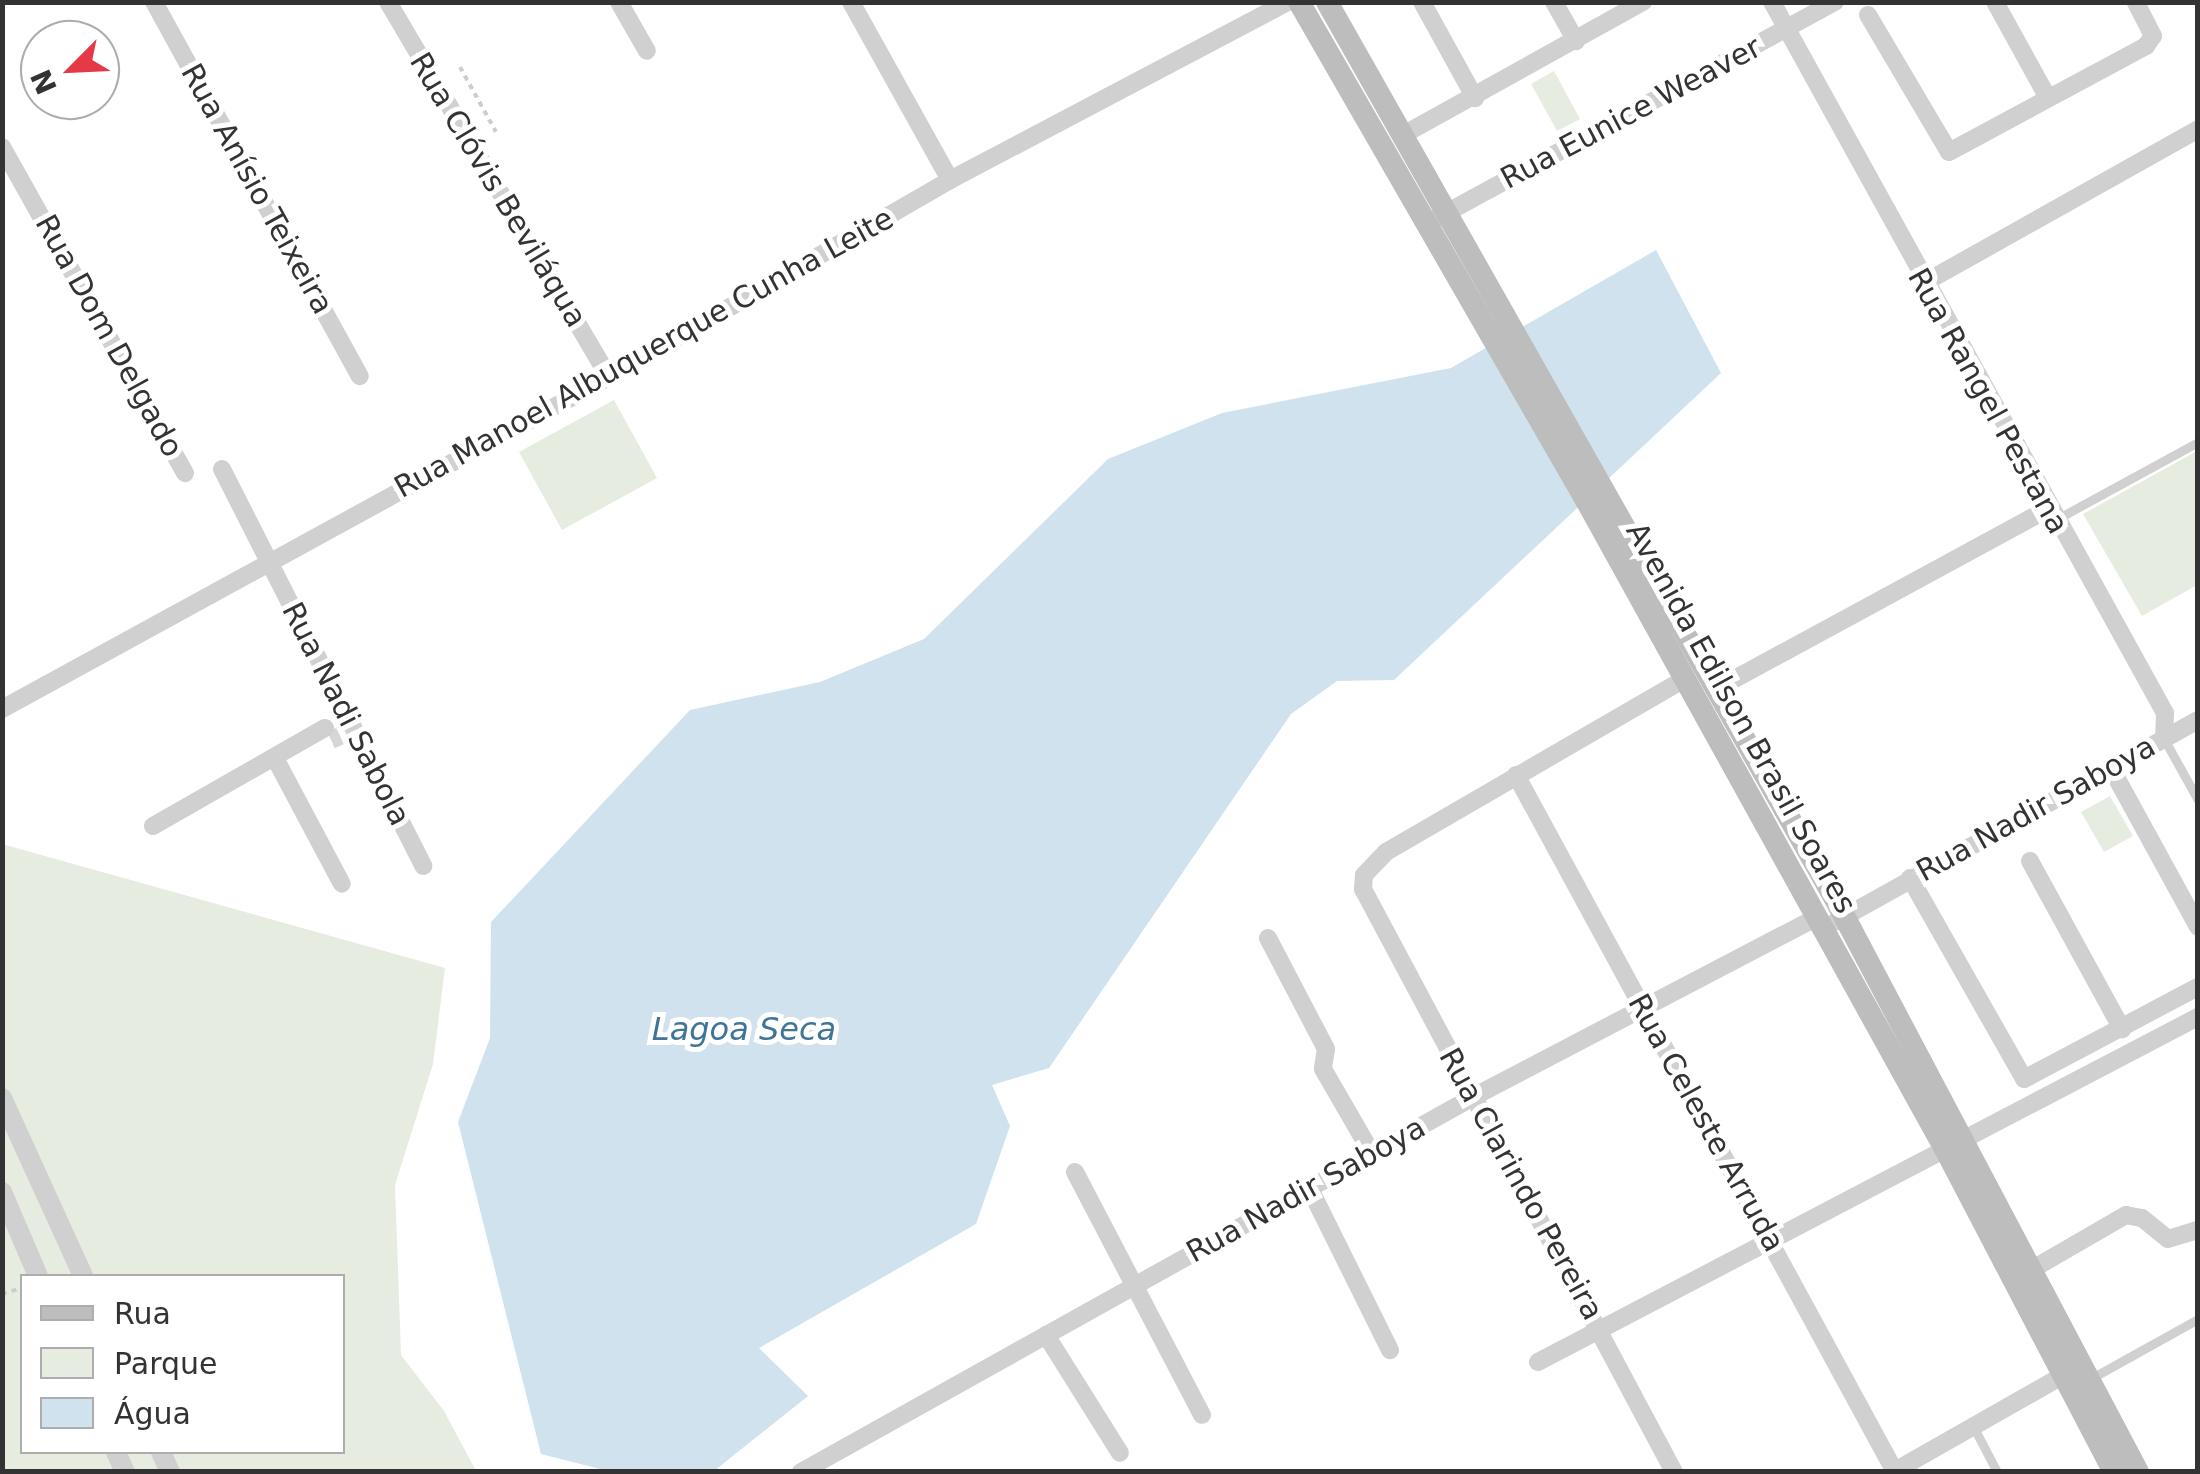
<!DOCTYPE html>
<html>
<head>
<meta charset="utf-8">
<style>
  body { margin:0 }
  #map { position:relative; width:2200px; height:1474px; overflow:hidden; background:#fff; font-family:"DejaVu Sans",sans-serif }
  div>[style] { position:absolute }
  .green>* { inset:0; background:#e6ecdf }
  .water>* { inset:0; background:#cfe2ee }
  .minor-tunnel>* { height:18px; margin-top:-9px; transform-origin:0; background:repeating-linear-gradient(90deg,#d6d6d6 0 18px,transparent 0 27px) }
  .path>* { height:4px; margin-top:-2px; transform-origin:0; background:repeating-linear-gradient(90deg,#cdcdcd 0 5px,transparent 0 10px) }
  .service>* { height:9px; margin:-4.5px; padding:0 4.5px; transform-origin:4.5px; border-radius:4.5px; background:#d0d0d0 }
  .minor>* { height:18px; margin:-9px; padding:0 9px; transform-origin:9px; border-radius:9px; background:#d0d0d0 }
  .tertiary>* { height:20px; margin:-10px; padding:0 10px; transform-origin:10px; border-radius:10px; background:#d0d0d0 }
  .secondary>* { height:22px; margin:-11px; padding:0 11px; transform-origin:11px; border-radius:11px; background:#bdbdbd }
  span { translate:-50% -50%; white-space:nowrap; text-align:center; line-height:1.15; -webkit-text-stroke:10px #fff; paint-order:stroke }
  .street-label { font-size:30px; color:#333 }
  .water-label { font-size:32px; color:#3f7597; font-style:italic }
  .frame { position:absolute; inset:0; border:5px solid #333; pointer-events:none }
  .legend { position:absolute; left:20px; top:1274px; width:325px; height:180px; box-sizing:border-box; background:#fff; border:2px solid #adadad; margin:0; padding:12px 18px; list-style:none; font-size:30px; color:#333 }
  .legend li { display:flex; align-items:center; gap:20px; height:50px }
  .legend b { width:50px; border:2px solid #adadad }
  .north { position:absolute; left:20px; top:20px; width:100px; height:100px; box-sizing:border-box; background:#fff; border:2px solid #adadad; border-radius:50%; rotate:246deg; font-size:28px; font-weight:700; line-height:40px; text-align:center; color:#333 }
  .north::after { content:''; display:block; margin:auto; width:35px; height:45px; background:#e63946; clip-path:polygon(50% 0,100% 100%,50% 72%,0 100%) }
</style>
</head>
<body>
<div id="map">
  <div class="green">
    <div style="clip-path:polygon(1554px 71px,1580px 119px,1557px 131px,1531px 84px)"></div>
    <div style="clip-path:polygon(614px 400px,657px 478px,562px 530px,519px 452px)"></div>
    <div style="clip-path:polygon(2197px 451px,2197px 585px,2142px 616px,2083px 514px)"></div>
    <div style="clip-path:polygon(2110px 796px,2133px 836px,2104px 852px,2081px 812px)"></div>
    <div style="clip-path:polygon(evenodd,2px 844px,445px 968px,433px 1064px,395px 1185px,401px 1355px,444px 1411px,476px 1471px,3px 1471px,2px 844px,22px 1276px,342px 1276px,342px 1452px,22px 1452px,22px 1276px)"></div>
  </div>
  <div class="water">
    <div style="clip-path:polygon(1656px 250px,1721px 373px,1394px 680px,1337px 681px,1291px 714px,1049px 1068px,992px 1085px,1010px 1126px,976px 1224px,759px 1348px,808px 1396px,714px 1471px,608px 1471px,541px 1454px,458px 1122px,490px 1038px,491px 922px,690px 710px,820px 682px,924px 639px,1108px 459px,1222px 413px,1451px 368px)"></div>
  </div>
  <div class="minor-tunnel">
    <div style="left:331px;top:740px;width:10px;rotate:-24deg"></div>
  </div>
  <div class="path">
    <div style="left:460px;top:67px;width:74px;rotate:61deg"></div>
    <div style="left:2px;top:1294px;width:21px;rotate:-17deg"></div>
    <div style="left:2193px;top:1472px;width:6px;rotate:-31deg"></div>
  </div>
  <div class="service">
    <div style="left:2055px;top:520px;width:163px;rotate:-28.6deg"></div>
    <div style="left:2164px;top:739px;width:70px;rotate:60.9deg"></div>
    <div style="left:2090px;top:1379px;width:124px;rotate:-29.1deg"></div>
    <div style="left:1973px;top:1426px;width:52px;rotate:62.4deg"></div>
  </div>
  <div class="minor">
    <div style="left:154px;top:2px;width:427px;rotate:61.2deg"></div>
    <div style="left:388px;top:2px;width:435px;rotate:59.5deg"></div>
    <div style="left:619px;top:2px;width:56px;rotate:60.3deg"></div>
    <div style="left:851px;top:2px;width:204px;rotate:60.9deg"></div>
    <div style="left:1422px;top:2px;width:110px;rotate:61.1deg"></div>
    <div style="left:1554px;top:2px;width:45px;rotate:60.6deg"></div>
    <div style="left:1772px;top:2px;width:812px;rotate:61.07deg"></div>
    <div style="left:2165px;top:713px;width:26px;rotate:92deg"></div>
    <div style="left:1995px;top:2px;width:110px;rotate:61.1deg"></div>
    <div style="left:1868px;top:15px;width:159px;rotate:59.4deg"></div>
    <div style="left:1949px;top:152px;width:224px;rotate:-28.3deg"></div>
    <div style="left:2146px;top:46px;width:12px;rotate:-55deg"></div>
    <div style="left:2153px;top:36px;width:38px;rotate:-117deg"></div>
    <div style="left:1401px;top:136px;width:277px;rotate:-29deg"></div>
    <div style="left:2px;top:147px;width:374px;rotate:60.7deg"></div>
    <div style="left:1435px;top:219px;width:455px;rotate:-28.5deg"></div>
    <div style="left:1924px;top:283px;width:314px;rotate:-29.3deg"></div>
    <div style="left:222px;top:469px;width:445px;rotate:63.1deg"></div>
    <div style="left:1718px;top:688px;width:375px;rotate:-28.5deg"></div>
    <div style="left:2px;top:709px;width:692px;rotate:-28.68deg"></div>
    <div style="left:609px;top:377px;width:394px;rotate:-30deg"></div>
    <div style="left:950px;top:180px;width:381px;rotate:-27.8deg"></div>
    <div style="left:276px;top:760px;width:140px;rotate:62deg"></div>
    <div style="left:2111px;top:768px;width:181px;rotate:61.3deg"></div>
    <div style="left:1516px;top:775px;width:793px;rotate:61.46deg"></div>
    <div style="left:153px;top:826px;width:198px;rotate:-29.7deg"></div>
    <div style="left:2030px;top:861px;width:192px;rotate:61.3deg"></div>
    <div style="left:1910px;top:878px;width:231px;rotate:60.4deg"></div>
    <div style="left:2024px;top:1079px;width:197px;rotate:-27.9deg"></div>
    <div style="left:1835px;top:922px;width:415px;rotate:-29.1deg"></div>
    <div style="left:1268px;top:938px;width:125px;rotate:62.4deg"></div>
    <div style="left:1326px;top:1049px;width:20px;rotate:99deg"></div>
    <div style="left:1323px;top:1069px;width:98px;rotate:60deg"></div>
    <div style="left:1075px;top:1172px;width:274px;rotate:62.4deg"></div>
    <div style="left:1310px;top:1189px;width:180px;rotate:63.6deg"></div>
    <div style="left:2029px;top:1271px;width:112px;rotate:-30deg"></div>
    <div style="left:2126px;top:1215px;width:16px;rotate:11deg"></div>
    <div style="left:2142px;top:1218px;width:33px;rotate:39deg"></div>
    <div style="left:2168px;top:1239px;width:31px;rotate:-17deg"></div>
    <div style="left:1046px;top:1335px;width:139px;rotate:57.9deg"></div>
    <div style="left:1538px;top:1362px;width:745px;rotate:-27.6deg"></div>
    <div style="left:801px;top:1472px;width:770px;rotate:-29.16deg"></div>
    <div style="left:1473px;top:1097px;width:387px;rotate:-27.6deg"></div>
    <div style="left:1674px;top:1472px;width:661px;rotate:-118.08deg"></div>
    <div style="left:1363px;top:889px;width:14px;rotate:-86deg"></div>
    <div style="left:1364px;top:875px;width:32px;rotate:-46deg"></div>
    <div style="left:1386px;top:852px;width:345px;rotate:-30.1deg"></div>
    <div style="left:1893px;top:1472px;width:194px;rotate:-29.6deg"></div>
  </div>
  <div class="tertiary">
    <div style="left:2px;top:1098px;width:196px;rotate:65.5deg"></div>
    <div style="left:2px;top:1192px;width:91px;rotate:66.8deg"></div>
    <div style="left:116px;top:1452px;width:22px;rotate:66deg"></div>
    <div style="left:161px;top:1452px;width:22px;rotate:66deg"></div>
  </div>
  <div class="secondary">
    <div style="left:1299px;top:2px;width:577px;rotate:60.06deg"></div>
    <div style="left:1587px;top:502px;width:737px;rotate:61.04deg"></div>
    <div style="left:1944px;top:1147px;width:367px;rotate:62.4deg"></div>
    <div style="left:1327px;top:2px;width:1029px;rotate:60.47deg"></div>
    <div style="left:1834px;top:897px;width:650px;rotate:62.13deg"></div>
  </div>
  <div class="street-label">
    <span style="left:1631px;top:113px;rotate:-28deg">Rua Eunice Weaver</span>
    <span style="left:257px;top:189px;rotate:61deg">Rua Anísio Teixeira</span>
    <span style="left:498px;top:190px;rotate:59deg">Rua Clóvis Beviláqua</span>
    <span style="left:109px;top:336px;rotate:61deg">Rua Dom Delgado</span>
    <span style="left:644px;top:353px;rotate:-29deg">Rua Manoel Albuquerque Cunha Leite</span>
    <span style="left:1988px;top:401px;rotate:61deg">Rua Rangel Pestana</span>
    <span style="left:346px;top:714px;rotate:63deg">Rua Nadi Sabola</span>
    <span style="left:1741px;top:718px;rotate:61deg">Avenida Edilson Brasil Soares</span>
    <span style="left:2036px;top:809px;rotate:-29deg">Rua Nadir Saboya</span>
    <span style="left:1706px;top:1123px;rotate:61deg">Rua Celeste Arruda</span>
    <span style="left:1521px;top:1184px;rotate:61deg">Rua Clarindo Pereira</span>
    <span style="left:1306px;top:1190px;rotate:-29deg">Rua Nadir Saboya</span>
  </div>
  <div class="water-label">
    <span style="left:744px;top:1029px">Lagoa Seca</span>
  </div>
  <div class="frame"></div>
  <ul class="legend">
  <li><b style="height:12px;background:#bdbdbd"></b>Rua</li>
  <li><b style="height:28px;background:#e6ecdf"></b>Parque</li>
  <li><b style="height:28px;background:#cfe2ee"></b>Água</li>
  </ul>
  <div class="north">N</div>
</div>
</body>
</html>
